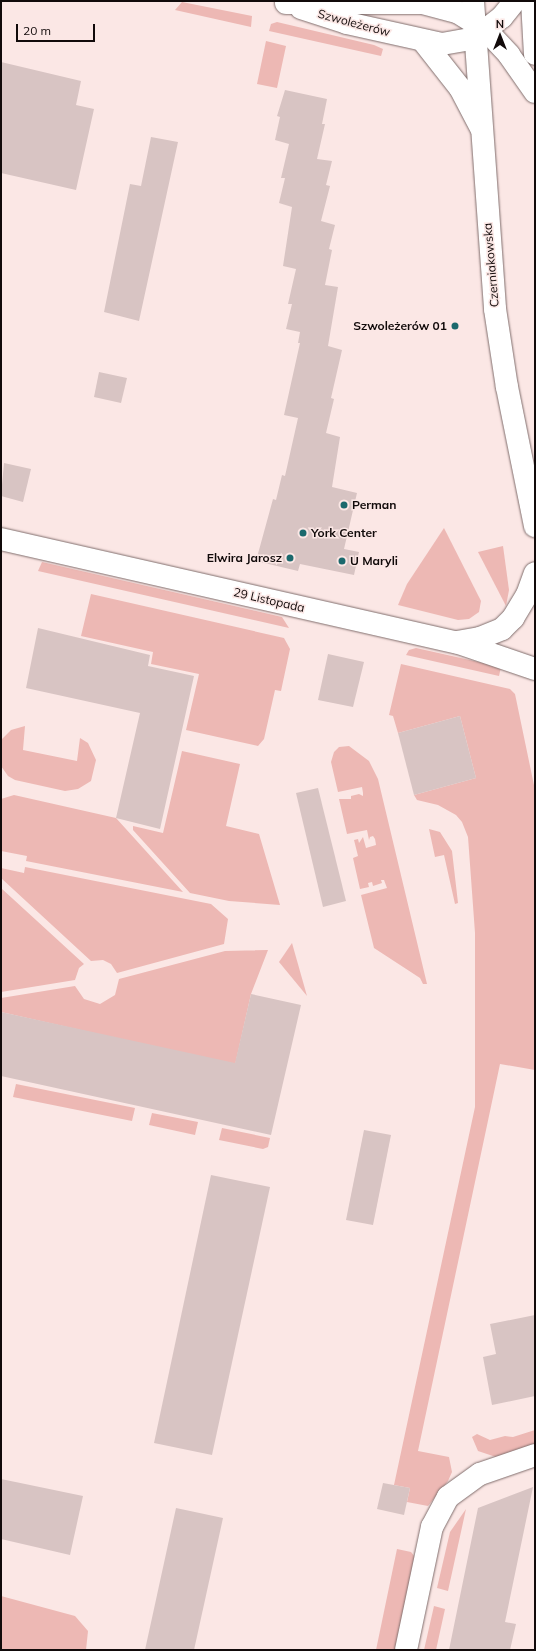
<!DOCTYPE html>
<html>
<head>
<meta charset="utf-8">
<style>
  body { margin:0 }
  #map { position:relative; width:536px; height:1651px; overflow:hidden; background:#fbe7e5; font-family:Mulish,sans-serif }
  div>[style] { position:absolute }
  .green>* { inset:0; background:#edb8b4 }
  .building>* { inset:0; background:#d8c4c3 }
  .roads { filter:drop-shadow(0 0 1px #806e6d) drop-shadow(0 0 1px #806e6d) }
  .minor>* { height:22px; margin:-11px; padding:0 11px; transform-origin:11px; border-radius:11px; background:#fff }
  .major>* { height:22px; margin:-11px; padding:0 11px; transform-origin:11px; border-radius:11px; background:#fff }
  .dots>* { width:11px; height:11px; translate:-50% -50%; box-sizing:border-box; border:2px solid #fbe7e5; border-radius:50% }
  span { translate:-50% -50%; white-space:nowrap; text-align:center; line-height:1.15; -webkit-text-stroke:3px #fbe7e5; paint-order:stroke }
  .street-label { font-size:12px; color:#110a0a }
  .poi-label { font-size:12px; color:#110a0a; font-weight:700 }
  .right { translate:-100% -50%; text-align:right }
  .left { translate:0 -50%; text-align:left }
  .frame { position:absolute; inset:0; border:2px solid #110a0a; pointer-events:none }
  .north { position:absolute; left:480px; top:16px; width:40px; height:40px; -webkit-text-stroke:3px #fbe7e5; paint-order:stroke; rotate:0deg; font-size:11px; font-weight:700; line-height:16px; text-align:center; color:#110a0a }
  .north::after { content:''; display:block; margin:auto; width:14px; height:18px; background:#110a0a; clip-path:polygon(50% 0,100% 100%,50% 72%,0 100%) }
  .scale { position:absolute; left:16px; top:24px; width:79px; height:18px; box-sizing:border-box; border:2px solid #110a0a; border-top:0; padding-left:5px; font-size:12px; line-height:14px; white-space:nowrap; color:#110a0a; -webkit-text-stroke:3px #fbe7e5; paint-order:stroke }
</style>
</head>
<body>
<div id="map">
  <div class="green">
    <div style="clip-path:polygon(182px 2px,252px 16px,251px 27px,175px 10px)"></div>
    <div style="clip-path:polygon(277px 22px,374px 45px,383px 49px,381px 56px,269px 31px,271px 24px)"></div>
    <div style="clip-path:polygon(266px 41px,286px 46px,277px 88px,257px 84px)"></div>
    <div style="clip-path:polygon(444px 528px,481px 601px,479px 612px,469px 619px,458px 620px,398px 605px,407px 584px)"></div>
    <div style="clip-path:polygon(503px 546px,509px 590px,506px 606px,478px 552px)"></div>
    <div style="clip-path:polygon(42px 562px,282px 617px,289px 628px,38px 571px)"></div>
    <div style="clip-path:polygon(91px 594px,284px 638px,290px 649px,281px 691px,275px 690px,264px 739px,258px 746px,186px 730px,199px 674px,151px 664px,153px 652px,81px 636px)"></div>
    <div style="clip-path:polygon(416px 648px,501px 667px,499px 676px,406px 655px,409px 650px)"></div>
    <div style="clip-path:polygon(401px 664px,510px 689px,515px 694px,535px 790px,535px 1070px,500px 1064px,418px 1451px,449px 1457px,452px 1472px,448px 1481px,428px 1506px,407px 1502px,410px 1488px,394px 1485px,475px 1107px,475px 933px,468px 837px,462px 822px,456px 815px,438px 805px,417px 800px,414px 795px,476px 778px,460px 716px,398px 733px,393px 716px,389px 715px)"></div>
    <div style="clip-path:polygon(25px 726px,23px 750px,77px 761px,80px 738px,88px 743px,96px 760px,91px 781px,78px 789px,65px 791px,15px 780px,8px 776px,1px 766px,1px 740px,11px 730px)"></div>
    <div style="clip-path:polygon(349px 746px,369px 761px,378px 779px,427px 984px,423px 984px,420px 978px,374px 948px,361px 895px,387px 888px,384px 880px,381px 880px,382px 883px,373px 886px,372px 882px,368px 883px,369px 887px,360px 889px,353px 858px,358px 856px,354px 840px,358px 839px,359px 843px,363px 837px,366px 848px,376px 845px,375px 839px,373px 836px,370px 837px,369px 840px,367px 830px,347px 834px,339px 799px,351px 799px,351px 796px,359px 794px,363px 796px,363px 793px,362px 787px,338px 792px,331px 762px,334px 752px,339px 747px)"></div>
    <div style="clip-path:polygon(182px 751px,240px 764px,226px 826px,259px 834px,280px 905px,229px 901px,190px 893px,133px 830px,133px 826px,163px 833px)"></div>
    <div style="clip-path:polygon(14px 795px,116px 818px,183px 892px,26px 861px,27px 856px,1px 851px,1px 799px)"></div>
    <div style="clip-path:polygon(429px 829px,440px 832px,452px 851px,458px 903px,455px 904px,444px 855px,435px 857px)"></div>
    <div style="clip-path:polygon(25px 867px,211px 904px,228px 919px,224px 944px,117px 973px,111px 964px,103px 960px,91px 961px,1px 878px,1px 868px,24px 873px)"></div>
    <div style="clip-path:polygon(1px 888px,84px 964px,79px 968px,75px 980px,1px 992px)"></div>
    <div style="clip-path:polygon(292px 943px,307px 996px,279px 962px)"></div>
    <div style="clip-path:polygon(268px 950px,251px 994px,235px 1065px,1px 1012px,1px 998px,75px 986px,84px 999px,100px 1004px,115px 995px,119px 979px,225px 951px)"></div>
    <div style="clip-path:polygon(16px 1084px,135px 1108px,132px 1121px,13px 1097px)"></div>
    <div style="clip-path:polygon(152px 1113px,198px 1122px,195px 1135px,149px 1125px)"></div>
    <div style="clip-path:polygon(222px 1128px,270px 1138px,268px 1147px,263px 1149px,219px 1140px)"></div>
    <div style="clip-path:polygon(535px 1430px,535px 1445px,499px 1458px,478px 1451px,472px 1437px,477px 1434px,490px 1440px,505px 1436px,513px 1437px)"></div>
    <div style="clip-path:polygon(466px 1509px,448px 1591px,437px 1588px,450px 1532px)"></div>
    <div style="clip-path:polygon(397px 1549px,411px 1552px,415px 1557px,395px 1650px,376px 1650px)"></div>
    <div style="clip-path:polygon(1px 1596px,75px 1616px,88px 1631px,86px 1650px,1px 1650px)"></div>
    <div style="clip-path:polygon(434px 1606px,445px 1609px,436px 1650px,424px 1650px)"></div>
  </div>
  <div class="building">
    <div style="clip-path:polygon(1px 62px,81px 81px,76px 105px,94px 109px,76px 190px,1px 173px)"></div>
    <div style="clip-path:polygon(285px 90px,327px 99px,322px 124px,325px 124px,317px 159px,332px 161px,326px 185px,330px 186px,321px 221px,335px 225px,329px 249px,332px 250px,325px 285px,338px 287px,328px 346px,342px 350px,331px 398px,334px 399px,326px 433px,340px 437px,332px 487px,357px 493px,344px 549px,359px 552px,354px 575px,300px 564px,298px 571px,256px 561px,273px 499px,276px 500px,282px 475px,285px 476px,298px 418px,284px 415px,300px 343px,298px 343px,300px 332px,286px 329px,292px 304px,288px 304px,296px 269px,283px 266px,292px 207px,279px 203px,285px 178px,281px 178px,289px 144px,275px 140px,280px 117px,277px 116px)"></div>
    <div style="clip-path:polygon(151px 137px,178px 142px,139px 321px,104px 312px,130px 184px,141px 186px)"></div>
    <div style="clip-path:polygon(99px 372px,127px 378px,121px 403px,94px 397px)"></div>
    <div style="clip-path:polygon(4px 463px,31px 469px,23px 502px,1px 496px)"></div>
    <div style="clip-path:polygon(38px 628px,150px 655px,148px 666px,194px 676px,160px 829px,116px 818px,140px 713px,26px 688px)"></div>
    <div style="clip-path:polygon(328px 654px,364px 662px,353px 707px,318px 700px)"></div>
    <div style="clip-path:polygon(460px 716px,476px 778px,414px 795px,398px 733px)"></div>
    <div style="clip-path:polygon(318px 788px,346px 901px,323px 907px,296px 793px)"></div>
    <div style="clip-path:polygon(251px 994px,301px 1005px,271px 1135px,1px 1076px,1px 1012px,235px 1063px)"></div>
    <div style="clip-path:polygon(364px 1130px,391px 1135px,373px 1225px,346px 1220px)"></div>
    <div style="clip-path:polygon(211px 1175px,270px 1187px,212px 1455px,154px 1443px)"></div>
    <div style="clip-path:polygon(535px 1315px,535px 1396px,492px 1405px,483px 1357px,496px 1354px,490px 1324px)"></div>
    <div style="clip-path:polygon(1px 1479px,83px 1496px,70px 1555px,1px 1539px)"></div>
    <div style="clip-path:polygon(383px 1483px,410px 1488px,404px 1515px,377px 1509px)"></div>
    <div style="clip-path:polygon(533px 1487px,505px 1622px,516px 1624px,510px 1650px,449px 1650px,478px 1508px)"></div>
    <div style="clip-path:polygon(176px 1508px,223px 1518px,194px 1650px,145px 1650px)"></div>
  </div>
  <div class="roads">
    <div class="minor">
      <div style="left:286px;top:3px;width:137px"></div>
      <div style="left:423px;top:3px;width:35px;rotate:15deg"></div>
      <div style="left:457px;top:12px;width:34px;rotate:32deg"></div>
      <div style="left:486px;top:30px;width:34px;rotate:47deg"></div>
      <div style="left:509px;top:55px;width:45px;rotate:54.9deg"></div>
      <div style="left:301px;top:8px;width:48px;rotate:18.1deg"></div>
      <div style="left:347px;top:23px;width:97px;rotate:12.5deg"></div>
      <div style="left:442px;top:44px;width:34px;rotate:-10deg"></div>
      <div style="left:475px;top:38px;width:34px;rotate:-38deg"></div>
      <div style="left:502px;top:17px;width:21px;rotate:-51deg"></div>
      <div style="left:423px;top:41px;width:60px;rotate:51.8deg"></div>
      <div style="left:460px;top:88px;width:45px;rotate:62.3deg"></div>
      <div style="left:1px;top:539px;width:467px;rotate:12.8deg"></div>
      <div style="left:456px;top:642px;width:83px;rotate:18.9deg"></div>
      <div style="left:457px;top:642px;width:23px;rotate:-10deg"></div>
      <div style="left:480px;top:638px;width:24px;rotate:-22deg"></div>
      <div style="left:502px;top:629px;width:16px;rotate:-45deg"></div>
      <div style="left:513px;top:618px;width:27px;rotate:-59deg"></div>
      <div style="left:527px;top:595px;width:23px;rotate:-70deg"></div>
      <div style="left:406px;top:1650px;width:126px;rotate:-78.1deg"></div>
      <div style="left:432px;top:1527px;width:34px;rotate:-62deg"></div>
      <div style="left:448px;top:1497px;width:39px;rotate:-36deg"></div>
      <div style="left:480px;top:1474px;width:58px;rotate:-19.1deg"></div>
    </div>
    <div class="major">
      <div style="left:473px;top:1px;width:309px;rotate:85.9deg"></div>
      <div style="left:495px;top:309px;width:79px;rotate:81.3deg"></div>
      <div style="left:507px;top:387px;width:142px;rotate:78.6deg"></div>
      <div style="left:532px;top:1px;width:53px;rotate:86.8deg"></div>
    </div>
  </div>
  <div class="dots">
    <div style="left:455px;top:326px;background:#1b696d"></div>
    <div style="left:344px;top:505px;background:#1b696d"></div>
    <div style="left:303px;top:533px;background:#1b696d"></div>
    <div style="left:290px;top:558px;background:#1b696d"></div>
    <div style="left:342px;top:561px;background:#1b696d"></div>
  </div>
  <div class="street-label">
    <span style="left:354px;top:23px;rotate:15deg">Szwoleżerów</span>
    <span style="left:491px;top:265px;rotate:-95deg">Czerniakowska</span>
    <span style="left:269px;top:600px;rotate:13deg">29 Listopada</span>
  </div>
  <div class="poi-label">
    <span class="right" style="left:447px;top:326px">Szwoleżerów 01</span>
    <span class="left" style="left:352px;top:505px">Perman</span>
    <span class="left" style="left:311px;top:533px">York Center</span>
    <span class="right" style="left:282px;top:558px">Elwira Jarosz</span>
    <span class="left" style="left:350px;top:561px">U Maryli</span>
  </div>
  <div class="frame"></div>
  <div class="north">N</div>
  <div class="scale">20 m</div>
</div>
</body>
</html>
